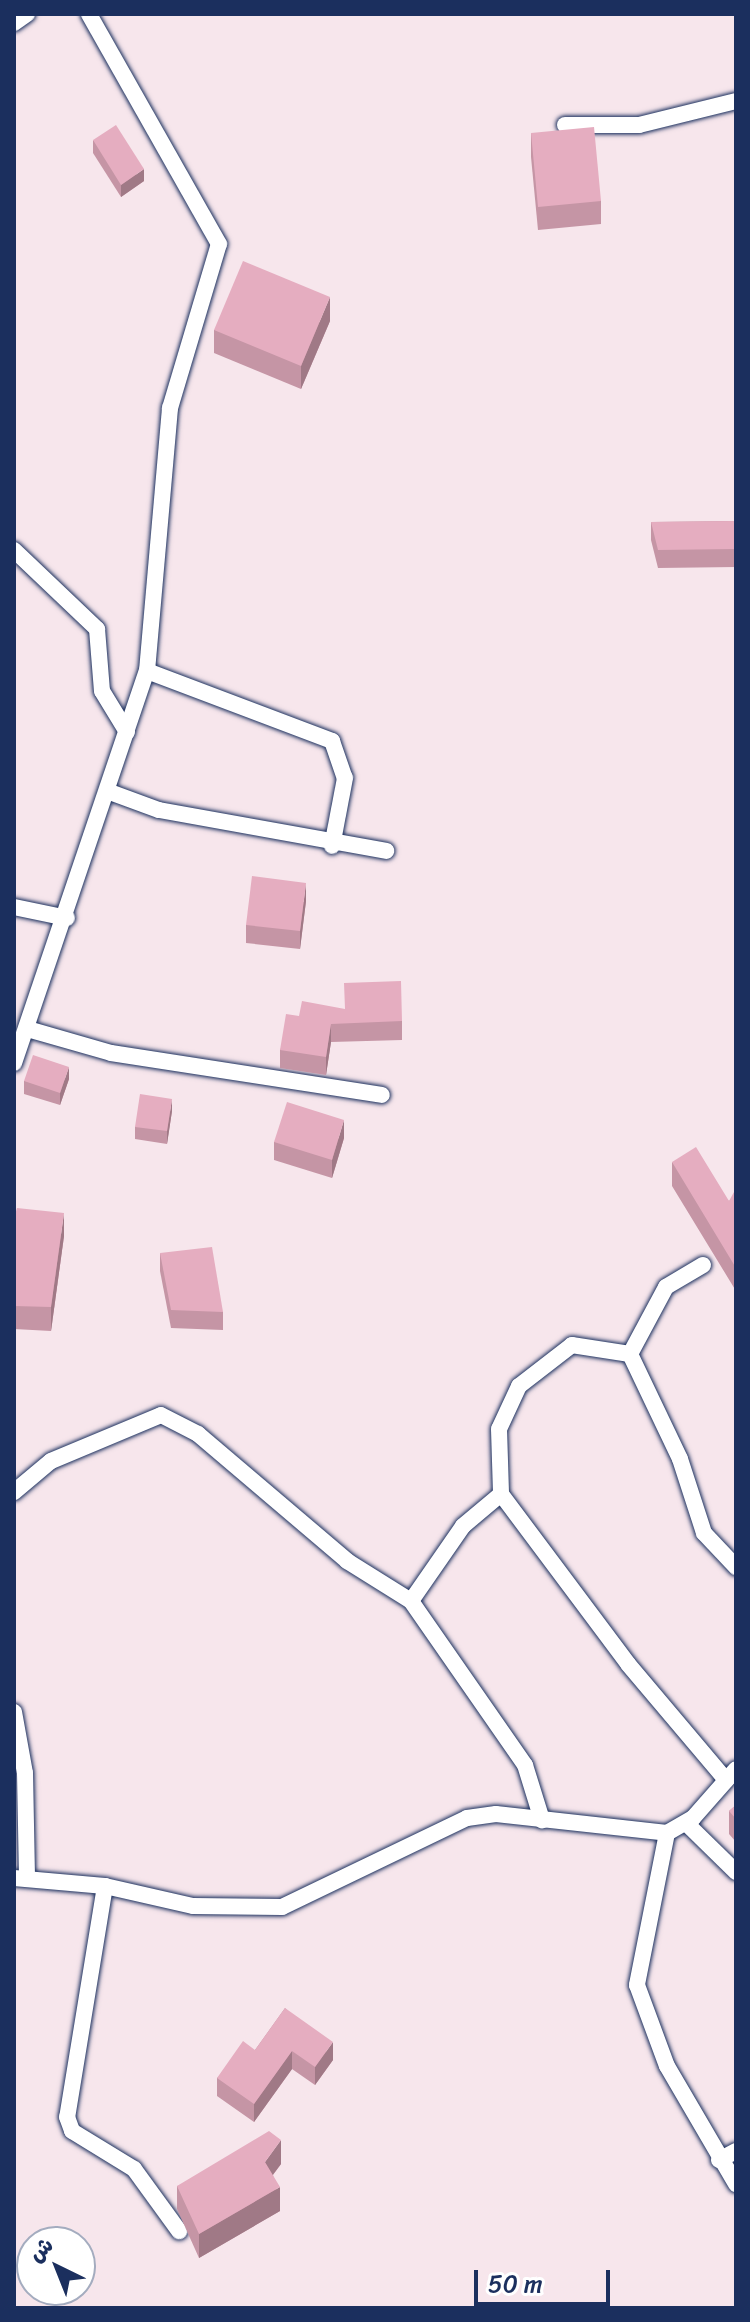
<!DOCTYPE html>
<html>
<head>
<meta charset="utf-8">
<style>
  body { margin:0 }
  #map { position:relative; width:750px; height:2322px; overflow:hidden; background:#f7e6ec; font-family:Sriracha,"Playpen Sans Arabic",sans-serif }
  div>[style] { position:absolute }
  .roads { filter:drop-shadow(0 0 2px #1b2f5e) drop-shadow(0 0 2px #1b2f5e) }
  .street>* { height:16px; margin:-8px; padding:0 8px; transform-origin:8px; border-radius:8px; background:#fff }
  .wall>* { inset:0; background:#c595a5 }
  .shaded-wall>* { inset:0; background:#a07986 }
  .building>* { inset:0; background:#e5adc0 }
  span { translate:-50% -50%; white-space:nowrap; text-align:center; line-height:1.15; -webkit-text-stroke:7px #fff; paint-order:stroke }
  .frame { position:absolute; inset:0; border:16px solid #1b2f5e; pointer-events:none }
  .north { position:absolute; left:16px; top:2226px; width:80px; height:80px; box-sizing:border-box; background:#fff; border:2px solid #a4acbf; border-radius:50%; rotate:317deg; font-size:22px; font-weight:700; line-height:32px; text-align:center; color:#1b2f5e }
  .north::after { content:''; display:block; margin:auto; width:28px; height:36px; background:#1b2f5e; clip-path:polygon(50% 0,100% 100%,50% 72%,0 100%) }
  .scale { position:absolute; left:474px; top:2270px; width:136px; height:36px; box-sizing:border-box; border:4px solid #1b2f5e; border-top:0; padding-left:10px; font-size:24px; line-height:28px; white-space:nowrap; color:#1b2f5e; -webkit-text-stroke:6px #fff; paint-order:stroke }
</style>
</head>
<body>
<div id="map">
  <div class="roads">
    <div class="street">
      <div style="left:14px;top:23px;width:16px;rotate:-35deg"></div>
      <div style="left:565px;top:125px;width:74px"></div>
      <div style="left:639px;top:125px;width:100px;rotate:-13.9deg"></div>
      <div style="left:14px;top:550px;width:115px;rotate:43.6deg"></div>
      <div style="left:97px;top:629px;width:62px;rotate:85.4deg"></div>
      <div style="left:102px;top:691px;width:48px;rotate:58.6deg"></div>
      <div style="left:147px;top:671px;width:198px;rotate:20.7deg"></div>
      <div style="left:332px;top:741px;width:39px;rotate:71deg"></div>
      <div style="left:345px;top:778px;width:69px;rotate:100.8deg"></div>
      <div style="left:107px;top:791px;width:55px;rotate:20.1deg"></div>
      <div style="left:159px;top:810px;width:231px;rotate:10.2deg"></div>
      <div style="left:14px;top:907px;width:54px;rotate:11.7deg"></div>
      <div style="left:31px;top:1030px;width:83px;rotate:16deg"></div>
      <div style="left:111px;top:1053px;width:274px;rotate:8.8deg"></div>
      <div style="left:14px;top:1063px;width:414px;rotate:-71.3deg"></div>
      <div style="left:147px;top:671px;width:264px;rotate:-85deg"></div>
      <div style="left:170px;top:408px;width:171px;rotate:-73.4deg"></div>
      <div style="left:219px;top:244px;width:264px;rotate:-119.5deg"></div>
      <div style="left:703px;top:1265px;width:43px;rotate:149.3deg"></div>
      <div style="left:666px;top:1287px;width:76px;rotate:118.2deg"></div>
      <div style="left:630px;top:1354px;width:116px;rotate:64.5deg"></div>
      <div style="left:680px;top:1459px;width:78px;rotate:72deg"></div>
      <div style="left:704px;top:1533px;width:47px;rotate:46.7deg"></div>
      <div style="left:630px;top:1354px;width:59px;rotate:-171.2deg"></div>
      <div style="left:572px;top:1345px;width:67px;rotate:142.3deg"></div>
      <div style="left:519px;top:1386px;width:47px;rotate:114.9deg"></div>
      <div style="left:499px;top:1429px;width:65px;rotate:88.2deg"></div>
      <div style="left:501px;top:1494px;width:212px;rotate:53.2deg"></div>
      <div style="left:628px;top:1664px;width:152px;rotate:49.8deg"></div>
      <div style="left:14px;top:1492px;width:48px;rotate:-40deg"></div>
      <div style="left:51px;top:1461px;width:119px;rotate:-22.7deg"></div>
      <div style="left:161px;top:1415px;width:42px;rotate:27.2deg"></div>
      <div style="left:198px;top:1434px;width:196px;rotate:40.4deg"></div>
      <div style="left:347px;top:1561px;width:75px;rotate:32deg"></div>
      <div style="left:501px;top:1494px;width:50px;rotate:139.9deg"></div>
      <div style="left:463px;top:1526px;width:91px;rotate:124.7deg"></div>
      <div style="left:411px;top:1601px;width:200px;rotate:55.2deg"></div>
      <div style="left:525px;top:1765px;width:58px;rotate:72.8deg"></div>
      <div style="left:14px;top:1712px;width:62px;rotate:79.8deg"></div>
      <div style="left:25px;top:1773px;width:105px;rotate:88.9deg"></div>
      <div style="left:686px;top:1823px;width:70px;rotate:44.4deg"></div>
      <div style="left:667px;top:1833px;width:155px;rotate:101.2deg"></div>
      <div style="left:637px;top:1985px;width:86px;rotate:69.7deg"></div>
      <div style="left:667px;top:2066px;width:137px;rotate:59.7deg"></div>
      <div style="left:14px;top:1878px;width:91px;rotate:5deg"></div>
      <div style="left:105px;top:1886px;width:90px;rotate:12.8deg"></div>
      <div style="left:193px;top:1906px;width:89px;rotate:0.6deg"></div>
      <div style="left:282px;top:1907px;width:205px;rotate:-25.7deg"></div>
      <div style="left:467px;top:1818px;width:29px;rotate:-8deg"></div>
      <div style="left:496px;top:1814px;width:172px;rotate:6.3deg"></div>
      <div style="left:667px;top:1833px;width:30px;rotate:-30deg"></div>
      <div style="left:693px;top:1818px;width:65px;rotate:-48.7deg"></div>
      <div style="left:105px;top:1886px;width:234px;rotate:99.3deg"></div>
      <div style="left:67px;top:2117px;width:15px;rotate:70deg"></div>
      <div style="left:72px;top:2131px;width:73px;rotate:31.5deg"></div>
      <div style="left:134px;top:2169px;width:77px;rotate:54deg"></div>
      <div style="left:719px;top:2160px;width:19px;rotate:-28deg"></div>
    </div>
  </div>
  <div class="wall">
    <div style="clip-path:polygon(531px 133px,601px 201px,601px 224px,538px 230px,531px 157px)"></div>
    <div style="clip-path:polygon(93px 140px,144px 181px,121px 197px,93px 153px)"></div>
    <div style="clip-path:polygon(330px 321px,301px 389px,214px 353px,214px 330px)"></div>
    <div style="clip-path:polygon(736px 521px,736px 567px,658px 568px,651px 540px,651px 522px)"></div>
    <div style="clip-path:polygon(306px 901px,300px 949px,246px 943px,246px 925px)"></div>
    <div style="clip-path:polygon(299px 1016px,402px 1021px,402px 1040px,331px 1042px,326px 1075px,280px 1068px,280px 1050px)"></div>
    <div style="clip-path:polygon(69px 1079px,60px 1105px,24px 1094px,24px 1081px)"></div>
    <div style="clip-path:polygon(172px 1111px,167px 1144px,135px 1139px,135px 1127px)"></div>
    <div style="clip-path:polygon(344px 1138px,332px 1178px,274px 1160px,274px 1142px)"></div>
    <div style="clip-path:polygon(672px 1162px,729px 1201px,736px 1196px,736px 1291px,672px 1186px)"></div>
    <div style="clip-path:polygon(14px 1218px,64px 1236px,51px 1331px,14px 1329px)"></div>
    <div style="clip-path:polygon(160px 1253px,223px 1312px,223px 1330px,171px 1328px,160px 1271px)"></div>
    <div style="clip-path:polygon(736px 1805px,736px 1842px,729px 1834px,729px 1811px)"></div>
    <div style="clip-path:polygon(285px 2008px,333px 2060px,315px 2085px,292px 2069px,254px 2122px,217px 2096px,217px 2078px,255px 2050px)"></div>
    <div style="clip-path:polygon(281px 2164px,273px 2175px,280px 2211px,199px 2258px,177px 2209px,177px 2186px)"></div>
  </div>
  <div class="shaded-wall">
    <div style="clip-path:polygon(144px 169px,144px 181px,121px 197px,121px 185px)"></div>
    <div style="clip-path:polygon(330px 297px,330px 321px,301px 389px,301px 366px)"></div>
    <div style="clip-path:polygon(306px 883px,306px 901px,300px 949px,300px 931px)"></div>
    <div style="clip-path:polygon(331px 1024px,331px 1042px,326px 1075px,326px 1057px)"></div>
    <div style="clip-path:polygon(69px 1067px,69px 1079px,60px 1105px,60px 1093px)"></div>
    <div style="clip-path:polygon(172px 1099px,172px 1111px,167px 1144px,167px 1131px)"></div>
    <div style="clip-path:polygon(344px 1120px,344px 1138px,332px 1178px,332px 1160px)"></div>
    <div style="clip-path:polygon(64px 1213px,64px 1236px,51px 1331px,51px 1307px)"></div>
    <div style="clip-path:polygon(333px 2042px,333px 2060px,315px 2085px,315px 2067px)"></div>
    <div style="clip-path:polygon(292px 2051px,292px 2069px,254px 2122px,254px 2104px)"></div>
    <div style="clip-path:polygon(281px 2140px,281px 2164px,265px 2185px,265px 2162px)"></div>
    <div style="clip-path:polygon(280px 2187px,280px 2211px,199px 2258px,199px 2234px)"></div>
  </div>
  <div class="building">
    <div style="clip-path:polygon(116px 125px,144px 169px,121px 185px,93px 140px)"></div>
    <div style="clip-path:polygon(594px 127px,601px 201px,538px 207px,531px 133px)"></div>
    <div style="clip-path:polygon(243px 261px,330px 297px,301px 366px,214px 330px)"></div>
    <div style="clip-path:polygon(736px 521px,736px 549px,658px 550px,651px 522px)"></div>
    <div style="clip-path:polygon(252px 876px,306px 883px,300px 931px,246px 925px)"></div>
    <div style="clip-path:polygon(401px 981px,402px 1021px,331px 1024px,326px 1057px,280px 1050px,286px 1014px,299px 1016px,302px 1001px,345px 1009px,344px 983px)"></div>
    <div style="clip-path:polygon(33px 1055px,69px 1067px,60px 1093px,24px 1081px)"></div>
    <div style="clip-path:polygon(140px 1094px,172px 1099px,167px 1131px,135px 1127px)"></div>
    <div style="clip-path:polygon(287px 1102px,344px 1120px,332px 1160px,274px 1142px)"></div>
    <div style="clip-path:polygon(696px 1147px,729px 1201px,734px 1192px,736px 1196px,736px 1268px,672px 1162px)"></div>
    <div style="clip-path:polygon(17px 1208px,64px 1213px,51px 1307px,14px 1306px,14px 1218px)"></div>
    <div style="clip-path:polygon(212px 1247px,223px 1312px,171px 1310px,160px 1253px)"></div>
    <div style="clip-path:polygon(736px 1805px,736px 1819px,729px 1811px)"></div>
    <div style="clip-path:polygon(285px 2008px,333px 2042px,315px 2067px,292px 2051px,254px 2104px,217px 2078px,243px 2041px,255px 2050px)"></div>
    <div style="clip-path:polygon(269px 2131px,281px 2140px,265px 2162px,280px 2187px,199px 2234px,177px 2186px)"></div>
  </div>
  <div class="frame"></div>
  <div class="north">ش</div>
  <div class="scale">50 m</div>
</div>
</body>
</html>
